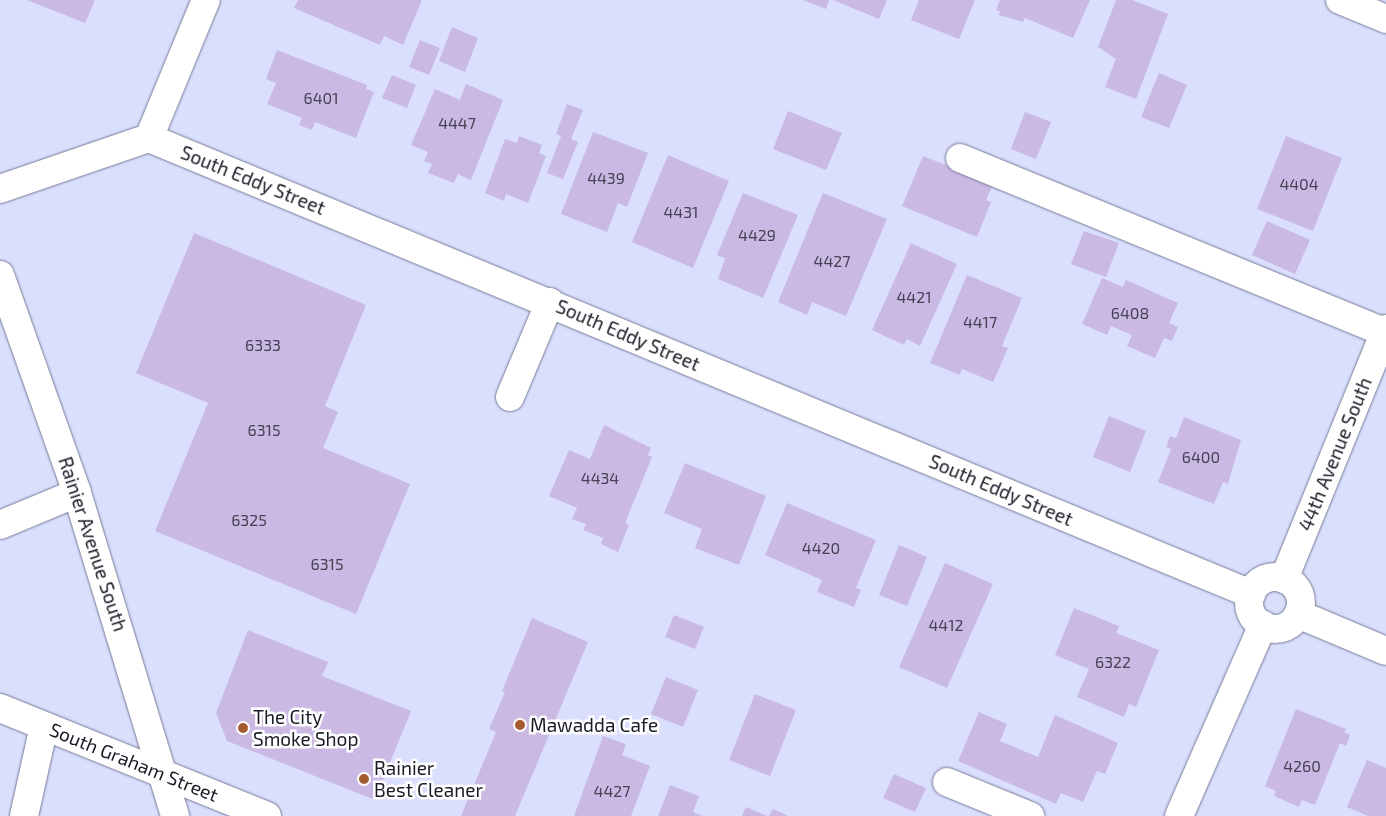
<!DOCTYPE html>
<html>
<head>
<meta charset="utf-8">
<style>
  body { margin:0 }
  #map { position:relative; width:1386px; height:816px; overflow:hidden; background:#dadffd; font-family:"Exo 2",sans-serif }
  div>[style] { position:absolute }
  .building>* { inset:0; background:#cab9e2 }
  .roads { filter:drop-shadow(0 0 1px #777b96) drop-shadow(0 0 1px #777b96) }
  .minor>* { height:28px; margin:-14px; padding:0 14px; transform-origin:14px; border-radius:14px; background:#fff }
  .minor>.ring { margin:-14px; padding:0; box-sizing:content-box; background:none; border:28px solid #fff; border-radius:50% }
  .major>* { height:28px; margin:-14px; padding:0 14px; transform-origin:14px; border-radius:14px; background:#fff }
  .dots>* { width:14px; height:14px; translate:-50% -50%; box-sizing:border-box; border:2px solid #fff; border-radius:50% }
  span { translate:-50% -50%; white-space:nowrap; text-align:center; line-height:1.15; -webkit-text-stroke:5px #fff; paint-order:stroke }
  .number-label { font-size:16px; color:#464255 }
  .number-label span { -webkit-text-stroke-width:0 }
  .street-label { font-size:19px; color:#1a1b26 }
  .poi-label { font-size:19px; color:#1a1b26 }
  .left { translate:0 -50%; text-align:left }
</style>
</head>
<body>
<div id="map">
  <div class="building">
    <div style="clip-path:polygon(27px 0,95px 0,85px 23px)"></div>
    <div style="clip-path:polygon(298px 0,422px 0,403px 45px,384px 36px,380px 45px,294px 8px)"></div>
    <div style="clip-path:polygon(803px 0,829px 0,826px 9px)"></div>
    <div style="clip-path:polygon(833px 0,887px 0,879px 19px)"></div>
    <div style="clip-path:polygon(919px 0,975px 0,959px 39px,911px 20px)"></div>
    <div style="clip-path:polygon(1000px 0,1090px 0,1073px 38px,1025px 18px,1023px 22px,999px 15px,1000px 11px,996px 10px)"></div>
    <div style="clip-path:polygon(1116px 0,1132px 0,1168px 14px,1136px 99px,1105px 87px,1116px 59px,1098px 47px)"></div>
    <div style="clip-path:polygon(452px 27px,478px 38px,465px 72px,439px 61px)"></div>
    <div style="clip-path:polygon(420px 40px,440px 48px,429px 75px,409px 67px)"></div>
    <div style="clip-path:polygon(277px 50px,367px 85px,366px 89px,374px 92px,356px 138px,315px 122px,312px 130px,299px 125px,302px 118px,267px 104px,276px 83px,266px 79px)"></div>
    <div style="clip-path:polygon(1159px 73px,1187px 85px,1169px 128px,1141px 117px)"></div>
    <div style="clip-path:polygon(392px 75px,416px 85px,407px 108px,382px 98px)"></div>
    <div style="clip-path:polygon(466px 84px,503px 100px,471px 180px,458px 174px,454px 183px,428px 173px,432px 164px,424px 161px,428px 152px,411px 145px,435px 89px,460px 100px)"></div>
    <div style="clip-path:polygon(567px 104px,583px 110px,571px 139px,578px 142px,563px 179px,547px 173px,561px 136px,556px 134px)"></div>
    <div style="clip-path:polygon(788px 111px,842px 133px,826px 170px,773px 149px)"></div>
    <div style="clip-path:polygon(1025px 112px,1051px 122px,1036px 159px,1011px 149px)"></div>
    <div style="clip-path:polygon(593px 132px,648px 153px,627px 207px,618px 203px,607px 232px,561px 214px)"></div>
    <div style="clip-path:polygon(519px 136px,542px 145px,539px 153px,546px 156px,528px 203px,506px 194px,504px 201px,485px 193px,505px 139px,517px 143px)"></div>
    <div style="clip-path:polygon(1286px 136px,1342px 158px,1313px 231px,1257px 209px)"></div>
    <div style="clip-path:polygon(668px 155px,729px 181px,693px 268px,632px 242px)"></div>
    <div style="clip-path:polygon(923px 156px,993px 184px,986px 200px,991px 202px,977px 237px,902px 206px)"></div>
    <div style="clip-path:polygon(743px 193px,798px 215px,763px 298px,718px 279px,725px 258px,717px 255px)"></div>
    <div style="clip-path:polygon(823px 193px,887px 219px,846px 316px,812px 302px,807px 315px,778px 302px)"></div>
    <div style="clip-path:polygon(1267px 221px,1310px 240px,1295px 274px,1252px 255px)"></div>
    <div style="clip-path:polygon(1084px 231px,1119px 243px,1106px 277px,1071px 264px)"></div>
    <div style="clip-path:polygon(194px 233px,366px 305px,325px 406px,338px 412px,323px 448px,410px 484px,356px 614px,155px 531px,208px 403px,136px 373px)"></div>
    <div style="clip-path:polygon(911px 243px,957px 264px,920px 346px,907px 339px,904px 345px,872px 330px)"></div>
    <div style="clip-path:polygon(967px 275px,1022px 298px,1002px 346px,1008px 348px,993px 382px,962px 369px,960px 375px,930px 363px)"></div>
    <div style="clip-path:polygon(1102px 278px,1123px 287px,1126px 280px,1178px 303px,1169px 323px,1178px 327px,1172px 341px,1164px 338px,1155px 358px,1127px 346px,1132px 335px,1111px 326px,1107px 335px,1082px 324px)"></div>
    <div style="clip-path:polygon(1109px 416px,1146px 431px,1130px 472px,1093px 457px)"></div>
    <div style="clip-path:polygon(1184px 417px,1241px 440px,1228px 484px,1223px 482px,1214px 504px,1158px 482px,1171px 449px,1166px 447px,1170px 436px,1176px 438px)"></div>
    <div style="clip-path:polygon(604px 425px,651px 448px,648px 455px,652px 457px,625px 523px,629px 525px,618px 552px,601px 544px,603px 538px,583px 530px,586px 524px,572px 519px,577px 508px,549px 496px,569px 450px,590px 459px)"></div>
    <div style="clip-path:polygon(685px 463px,766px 496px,739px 565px,695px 548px,702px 529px,664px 513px)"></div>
    <div style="clip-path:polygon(787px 503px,876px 540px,856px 588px,861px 590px,854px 607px,817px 592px,822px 580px,765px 555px)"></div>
    <div style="clip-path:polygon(899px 545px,927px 557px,907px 606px,879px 595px)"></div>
    <div style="clip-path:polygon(945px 563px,993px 584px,947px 688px,899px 667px)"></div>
    <div style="clip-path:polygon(1074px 608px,1119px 626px,1116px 633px,1159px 650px,1136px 707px,1129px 704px,1124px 717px,1077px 697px,1089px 669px,1055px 655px)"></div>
    <div style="clip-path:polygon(674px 615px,704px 627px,695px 649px,665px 637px)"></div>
    <div style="clip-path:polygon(532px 618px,588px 642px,515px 816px,461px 816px,496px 732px,489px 729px,505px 692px,502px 691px)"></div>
    <div style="clip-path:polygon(248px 630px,328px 662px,322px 676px,411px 711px,375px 800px,227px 741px,216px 713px)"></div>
    <div style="clip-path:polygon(666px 677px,698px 690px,683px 727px,651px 714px)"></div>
    <div style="clip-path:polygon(755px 694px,796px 710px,770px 776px,729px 760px)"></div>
    <div style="clip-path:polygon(1296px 709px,1346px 729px,1344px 732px,1350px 735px,1346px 746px,1340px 743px,1315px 805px,1302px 800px,1299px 807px,1274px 796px,1276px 791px,1265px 786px)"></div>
    <div style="clip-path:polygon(979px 712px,1007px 724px,1000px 741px,1038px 757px,1055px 715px,1118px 743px,1105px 774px,1097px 771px,1083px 802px,1061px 793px,1056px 804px,958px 761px)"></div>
    <div style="clip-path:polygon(603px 736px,626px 744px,622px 755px,650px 766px,631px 816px,574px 816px)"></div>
    <div style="clip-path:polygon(1367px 760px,1386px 768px,1386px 816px,1368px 816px,1347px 807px)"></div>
    <div style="clip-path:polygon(894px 774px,926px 788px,915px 812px,883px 798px)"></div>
    <div style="clip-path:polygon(670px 785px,699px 796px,693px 812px,702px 816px,658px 816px)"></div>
    <div style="clip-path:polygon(746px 807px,767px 816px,742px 816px)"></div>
    <div style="clip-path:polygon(773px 809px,788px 816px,769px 816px)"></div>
  </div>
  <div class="roads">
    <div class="minor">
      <div style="left:1340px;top:0;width:50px;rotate:22.4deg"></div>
      <div style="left:149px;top:138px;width:149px;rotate:-67.6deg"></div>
      <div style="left:960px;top:158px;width:461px;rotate:22.3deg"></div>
      <div style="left:0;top:189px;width:157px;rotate:-18.9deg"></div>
      <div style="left:149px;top:138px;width:1193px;rotate:22.48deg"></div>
      <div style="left:510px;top:397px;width:103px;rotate:-67.2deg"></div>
      <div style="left:0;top:525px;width:83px;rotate:-22.6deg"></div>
      <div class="ring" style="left:1249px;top:577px;width:24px;height:24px"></div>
      <div style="left:1284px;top:579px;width:270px;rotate:-67.8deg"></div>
      <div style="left:1298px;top:614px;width:95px;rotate:22.8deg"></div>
      <div style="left:0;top:708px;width:288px;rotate:22deg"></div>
      <div style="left:947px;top:782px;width:90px;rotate:22.3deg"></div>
      <div style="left:24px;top:816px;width:92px;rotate:-77.5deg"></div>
      <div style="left:1179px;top:816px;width:209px;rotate:-66.3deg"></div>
    </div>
    <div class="major">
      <div style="left:0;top:275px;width:231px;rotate:70.5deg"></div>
      <div style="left:77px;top:493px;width:338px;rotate:73.1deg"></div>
    </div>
  </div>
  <div class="dots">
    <div style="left:520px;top:725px;background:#a25c30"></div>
    <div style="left:243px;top:728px;background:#a25c30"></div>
    <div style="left:364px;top:779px;background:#a25c30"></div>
  </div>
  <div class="number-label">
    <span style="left:321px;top:98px">6401</span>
    <span style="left:457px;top:123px">4447</span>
    <span style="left:606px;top:178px">4439</span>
    <span style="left:1299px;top:184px">4404</span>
    <span style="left:681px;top:212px">4431</span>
    <span style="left:757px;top:235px">4429</span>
    <span style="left:832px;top:261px">4427</span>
    <span style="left:914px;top:297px">4421</span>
    <span style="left:1130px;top:313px">6408</span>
    <span style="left:980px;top:322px">4417</span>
    <span style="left:263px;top:345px">6333</span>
    <span style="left:264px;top:430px">6315</span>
    <span style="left:1201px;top:457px">6400</span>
    <span style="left:600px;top:478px">4434</span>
    <span style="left:249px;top:520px">6325</span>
    <span style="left:821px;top:548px">4420</span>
    <span style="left:327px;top:564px">6315</span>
    <span style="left:946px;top:625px">4412</span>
    <span style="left:1113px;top:662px">6322</span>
    <span style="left:1302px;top:766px">4260</span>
    <span style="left:612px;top:791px">4427</span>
  </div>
  <div class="street-label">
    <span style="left:253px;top:180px;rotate:22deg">South Eddy Street</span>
    <span style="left:628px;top:335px;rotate:23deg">South Eddy Street</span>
    <span style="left:1335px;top:454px;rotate:-68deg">44th Avenue South</span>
    <span style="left:1001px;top:490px;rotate:23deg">South Eddy Street</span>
    <span style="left:93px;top:544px;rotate:72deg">Rainier Avenue South</span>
    <span style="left:134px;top:762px;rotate:22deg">South Graham Street</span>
  </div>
  <div class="poi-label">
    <span class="left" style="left:253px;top:728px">The City<br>Smoke Shop</span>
    <span class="left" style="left:530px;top:725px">Mawadda Cafe</span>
    <span class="left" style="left:374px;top:779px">Rainier<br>Best Cleaner</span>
  </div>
</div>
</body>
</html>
